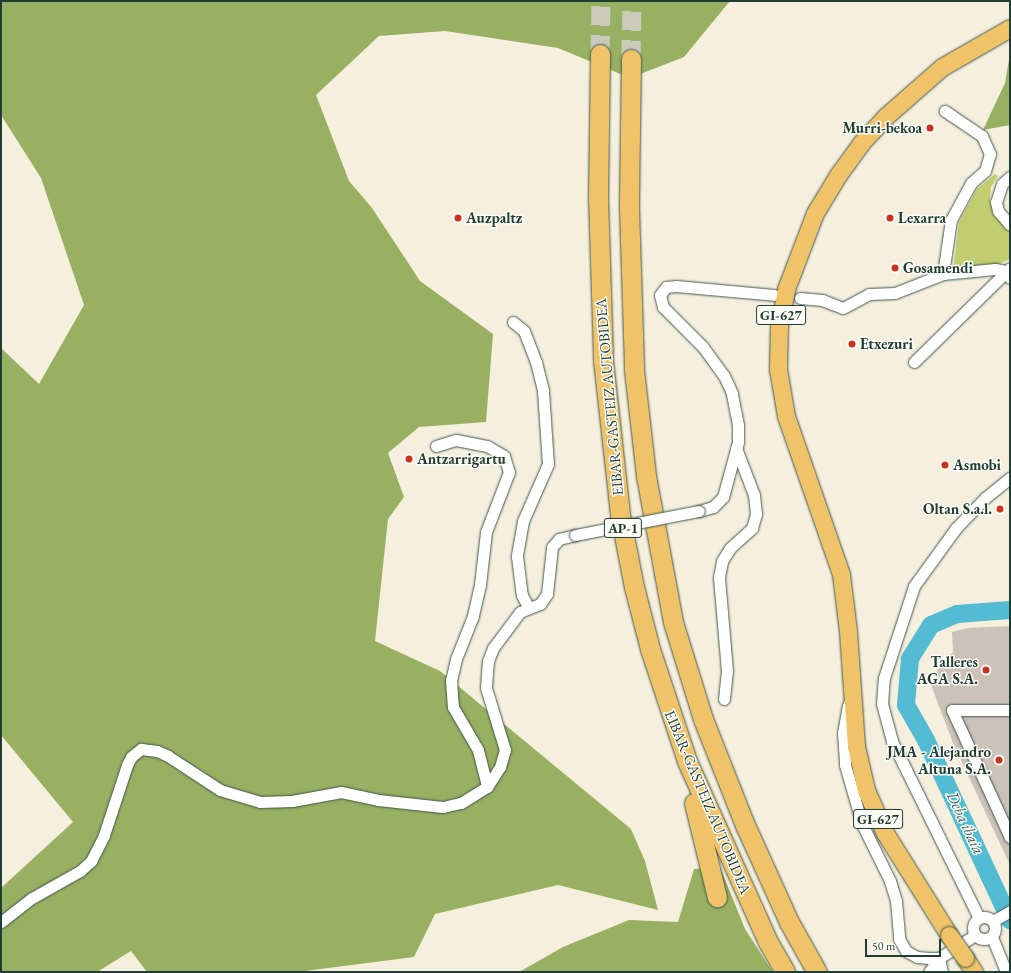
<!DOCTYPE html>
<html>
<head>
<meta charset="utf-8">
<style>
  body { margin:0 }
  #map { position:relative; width:1011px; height:973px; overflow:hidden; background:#f6efdd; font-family:"EB Garamond",serif }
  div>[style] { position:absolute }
  .industrial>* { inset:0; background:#ccc2b9 }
  .green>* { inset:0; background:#c1cd6f }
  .forest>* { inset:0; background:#98b062 }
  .river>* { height:18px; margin:-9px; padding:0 9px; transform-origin:9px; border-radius:9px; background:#54bcd2 }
  .highway-tunnel>* { height:19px; margin-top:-9.5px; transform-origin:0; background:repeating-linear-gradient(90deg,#cbcbbb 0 19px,transparent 0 29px) }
  .roads { filter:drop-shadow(0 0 1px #3f584d) drop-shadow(0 0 1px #3f584d) }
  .street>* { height:11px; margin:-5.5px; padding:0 5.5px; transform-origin:5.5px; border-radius:5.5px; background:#fff }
  .street>.ring { margin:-5.5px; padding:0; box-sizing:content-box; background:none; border:11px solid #fff; border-radius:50% }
  .primary>* { height:17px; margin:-8.5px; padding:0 8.5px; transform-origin:8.5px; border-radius:8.5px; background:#f0c369 }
  .highway>* { height:19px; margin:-9.5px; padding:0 9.5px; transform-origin:9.5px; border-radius:9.5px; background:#f0c369 }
  .bridges { filter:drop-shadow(0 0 1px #3f584d) drop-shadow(0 0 1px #3f584d) }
  .street-bridge>* { height:11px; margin:-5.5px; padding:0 5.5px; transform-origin:5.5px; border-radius:5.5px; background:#fff }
  .primary-bridge>* { height:17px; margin:-8.5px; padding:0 8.5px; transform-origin:8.5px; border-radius:8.5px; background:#f0c369 }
  .dots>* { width:11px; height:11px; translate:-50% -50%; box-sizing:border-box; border:2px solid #fdfcf7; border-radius:50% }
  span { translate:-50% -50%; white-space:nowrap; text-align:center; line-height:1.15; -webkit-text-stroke:3px #fdfcf7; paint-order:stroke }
  .shield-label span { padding:1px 3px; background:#fdfcf7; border:1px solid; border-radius:3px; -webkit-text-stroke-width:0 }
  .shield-label { font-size:14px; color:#1f3d34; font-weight:700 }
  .poi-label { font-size:15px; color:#1f3d34; font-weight:700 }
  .right { translate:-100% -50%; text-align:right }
  .left { translate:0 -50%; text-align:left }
  .street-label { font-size:15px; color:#1f3d34 }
  .water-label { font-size:16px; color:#2f6363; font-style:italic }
  .frame { position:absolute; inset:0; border:2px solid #1f3d34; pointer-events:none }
  .scale { position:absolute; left:865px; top:939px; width:76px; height:18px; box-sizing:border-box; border:2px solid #1f3d34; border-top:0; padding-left:5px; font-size:12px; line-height:14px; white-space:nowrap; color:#1f3d34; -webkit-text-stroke:3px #fdfcf7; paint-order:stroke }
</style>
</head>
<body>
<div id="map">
  <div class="industrial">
    <div style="clip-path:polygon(1010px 626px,1010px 865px,953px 743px,931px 685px,939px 667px,953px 652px,952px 632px,968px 628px)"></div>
  </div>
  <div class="green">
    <div style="clip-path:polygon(995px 174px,998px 176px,991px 187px,990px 200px,994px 212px,1010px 232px,1010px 259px,992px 267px,953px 270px,959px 222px,977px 189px)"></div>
  </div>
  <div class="forest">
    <div style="clip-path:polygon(1px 1px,730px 1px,684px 57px,630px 78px,558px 48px,445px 31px,379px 36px,316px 95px,349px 181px,372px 208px,420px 281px,493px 334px,486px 422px,419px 427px,388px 453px,404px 497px,388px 519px,375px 641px,440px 671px,631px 829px,645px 861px,658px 910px,558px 885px,435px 914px,414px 957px,297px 972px,147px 972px,131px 951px,97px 972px,1px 972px,1px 888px,73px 822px,1px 735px,1px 348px,39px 384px,84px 305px,41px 178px,1px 115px)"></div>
    <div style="clip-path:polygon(1010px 54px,1010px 125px,983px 130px,1005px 83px)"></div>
    <div style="clip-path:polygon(720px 867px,745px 929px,773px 972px,519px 972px,563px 947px,629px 920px,678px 922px,694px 869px)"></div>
  </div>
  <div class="river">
    <div style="left:1010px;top:610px;width:53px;rotate:175.7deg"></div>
    <div style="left:957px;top:614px;width:28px;rotate:157deg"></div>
    <div style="left:931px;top:625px;width:40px;rotate:122deg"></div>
    <div style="left:910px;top:659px;width:46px;rotate:95deg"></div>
    <div style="left:906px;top:705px;width:40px;rotate:60.3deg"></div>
    <div style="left:926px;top:740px;width:199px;rotate:65deg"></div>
  </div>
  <div class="highway-tunnel">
    <div style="left:600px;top:54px;width:53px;rotate:-88.9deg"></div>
    <div style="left:631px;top:59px;width:58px;rotate:-89deg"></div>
  </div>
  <div class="roads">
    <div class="street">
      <div style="left:1010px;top:177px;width:11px;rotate:139deg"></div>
      <div style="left:1002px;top:184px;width:19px;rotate:108deg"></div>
      <div style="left:996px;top:202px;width:9px;rotate:77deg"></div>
      <div style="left:998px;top:211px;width:18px;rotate:49deg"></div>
      <div style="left:943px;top:274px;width:55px;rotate:-81.6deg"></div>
      <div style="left:951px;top:220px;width:42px;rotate:-61.6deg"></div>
      <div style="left:971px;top:183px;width:18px;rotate:-41deg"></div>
      <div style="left:985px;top:171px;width:18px;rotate:-74deg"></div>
      <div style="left:990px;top:154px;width:20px;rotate:-114deg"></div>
      <div style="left:982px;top:136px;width:45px;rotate:-146deg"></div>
      <div style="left:800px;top:298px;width:22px;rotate:5deg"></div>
      <div style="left:822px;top:300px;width:22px;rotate:21deg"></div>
      <div style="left:843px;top:308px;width:30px;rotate:-28deg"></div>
      <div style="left:869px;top:294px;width:26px;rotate:-2deg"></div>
      <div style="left:895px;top:293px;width:52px;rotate:-21.6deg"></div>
      <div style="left:943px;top:274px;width:52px;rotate:-5.5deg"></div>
      <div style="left:995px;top:269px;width:6px;rotate:9deg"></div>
      <div style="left:1001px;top:270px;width:12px;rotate:42deg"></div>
      <div style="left:513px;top:322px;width:14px;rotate:39deg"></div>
      <div style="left:524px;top:331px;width:33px;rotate:69deg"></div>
      <div style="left:536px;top:362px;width:30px;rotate:76deg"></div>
      <div style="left:543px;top:391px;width:73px;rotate:86.1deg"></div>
      <div style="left:548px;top:464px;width:62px;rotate:113.7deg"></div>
      <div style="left:523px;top:521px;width:36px;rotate:100deg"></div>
      <div style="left:517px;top:556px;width:39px;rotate:83deg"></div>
      <div style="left:522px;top:595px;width:13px;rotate:63deg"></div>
      <div style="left:914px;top:362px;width:134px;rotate:-44.4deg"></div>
      <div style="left:436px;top:446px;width:21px;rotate:-17deg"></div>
      <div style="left:456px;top:440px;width:32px;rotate:11deg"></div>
      <div style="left:487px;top:446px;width:20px;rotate:30deg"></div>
      <div style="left:504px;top:456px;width:17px;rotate:73deg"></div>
      <div style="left:509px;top:472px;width:64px;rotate:111deg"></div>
      <div style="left:486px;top:532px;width:53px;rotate:96.5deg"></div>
      <div style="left:480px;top:585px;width:32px;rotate:103deg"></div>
      <div style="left:473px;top:616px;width:46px;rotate:111.6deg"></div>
      <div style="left:456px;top:659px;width:22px;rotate:103deg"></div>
      <div style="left:451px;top:680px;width:27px;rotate:86deg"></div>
      <div style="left:453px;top:707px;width:50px;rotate:59.8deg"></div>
      <div style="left:478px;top:750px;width:38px;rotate:76deg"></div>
      <div style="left:699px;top:511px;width:15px;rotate:-16deg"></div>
      <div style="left:713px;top:507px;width:14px;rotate:-45deg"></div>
      <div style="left:723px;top:497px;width:57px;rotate:-74.7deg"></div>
      <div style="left:738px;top:442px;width:17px;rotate:-90deg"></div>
      <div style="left:738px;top:425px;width:33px;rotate:-101deg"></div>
      <div style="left:732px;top:393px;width:19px;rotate:-115deg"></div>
      <div style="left:724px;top:376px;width:36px;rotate:-126deg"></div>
      <div style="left:703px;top:347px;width:57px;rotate:-135deg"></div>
      <div style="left:663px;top:307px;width:12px;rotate:-104deg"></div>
      <div style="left:660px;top:295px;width:10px;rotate:-53deg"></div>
      <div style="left:666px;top:287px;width:10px;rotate:-6deg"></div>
      <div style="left:676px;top:286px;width:98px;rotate:5.2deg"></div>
      <div style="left:724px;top:699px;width:28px;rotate:-84deg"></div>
      <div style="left:727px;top:671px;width:94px;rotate:-94.9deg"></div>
      <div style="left:719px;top:577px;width:16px;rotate:-79deg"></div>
      <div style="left:722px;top:561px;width:15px;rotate:-58deg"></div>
      <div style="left:730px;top:548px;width:30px;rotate:-42deg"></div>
      <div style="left:752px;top:528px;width:15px;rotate:-74deg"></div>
      <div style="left:756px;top:514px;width:19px;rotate:-96deg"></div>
      <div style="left:754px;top:495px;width:50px;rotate:-111deg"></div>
      <div style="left:848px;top:705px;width:28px;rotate:100deg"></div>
      <div style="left:843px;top:733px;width:32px;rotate:86deg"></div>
      <div style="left:845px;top:765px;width:61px;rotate:73.9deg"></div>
      <div style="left:862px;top:824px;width:64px;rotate:63.8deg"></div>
      <div style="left:890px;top:881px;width:21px;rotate:73deg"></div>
      <div style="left:896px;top:901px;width:38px;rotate:85deg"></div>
      <div style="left:899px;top:939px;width:14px;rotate:60deg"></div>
      <div style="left:906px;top:951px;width:13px;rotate:29deg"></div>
      <div style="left:917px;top:957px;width:12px;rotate:5deg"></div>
      <div style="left:929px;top:958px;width:10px"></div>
      <div style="left:939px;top:958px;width:43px;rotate:-32.6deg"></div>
      <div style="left:1010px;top:710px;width:58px;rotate:180deg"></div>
      <div style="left:952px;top:710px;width:140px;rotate:65.5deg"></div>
      <div class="ring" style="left:973px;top:917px;width:11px;height:11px"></div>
      <div style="left:979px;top:918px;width:197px;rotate:-116.2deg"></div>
      <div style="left:892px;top:741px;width:38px;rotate:-105deg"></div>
      <div style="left:882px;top:704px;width:26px;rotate:-86deg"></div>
      <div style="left:884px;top:678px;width:97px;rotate:-71.9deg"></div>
      <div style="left:914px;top:586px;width:72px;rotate:-54.1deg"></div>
      <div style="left:956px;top:528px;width:42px;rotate:-46deg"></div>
      <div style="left:985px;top:498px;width:32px;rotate:-39deg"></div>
      <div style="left:993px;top:921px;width:20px;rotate:-30deg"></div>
      <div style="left:1px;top:922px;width:39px;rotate:-38deg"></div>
      <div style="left:32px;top:898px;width:55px;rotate:-29.4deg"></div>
      <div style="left:80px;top:871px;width:15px;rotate:-42deg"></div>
      <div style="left:91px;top:861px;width:29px;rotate:-63deg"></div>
      <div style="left:104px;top:835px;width:74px;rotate:-71.8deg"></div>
      <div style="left:127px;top:765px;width:9px;rotate:-63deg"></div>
      <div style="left:131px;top:757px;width:13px;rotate:-39deg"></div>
      <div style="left:141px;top:749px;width:16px;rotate:7deg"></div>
      <div style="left:157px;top:751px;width:12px;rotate:24deg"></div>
      <div style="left:168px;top:756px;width:62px;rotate:33.2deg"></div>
      <div style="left:220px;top:790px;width:42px;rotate:16.7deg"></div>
      <div style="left:260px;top:802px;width:32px;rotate:-2deg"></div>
      <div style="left:292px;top:801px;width:50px;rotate:-10.4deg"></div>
      <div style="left:341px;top:792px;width:38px;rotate:12deg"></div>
      <div style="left:378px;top:800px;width:65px;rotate:6.1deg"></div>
      <div style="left:443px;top:807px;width:18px;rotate:-13deg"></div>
      <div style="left:461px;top:803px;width:31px;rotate:-32deg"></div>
      <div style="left:487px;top:787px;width:24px;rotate:-57deg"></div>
      <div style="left:500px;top:767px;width:18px;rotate:-74deg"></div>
      <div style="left:505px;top:750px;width:65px;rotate:-107deg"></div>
      <div style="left:486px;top:688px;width:27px;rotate:-86deg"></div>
      <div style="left:488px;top:661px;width:14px;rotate:-69deg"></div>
      <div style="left:493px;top:648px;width:45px;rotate:-53.1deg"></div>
      <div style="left:520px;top:612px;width:22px;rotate:-22deg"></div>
      <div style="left:540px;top:604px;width:12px;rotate:-55deg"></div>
      <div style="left:547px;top:594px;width:47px;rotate:-83.9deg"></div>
      <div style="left:552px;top:547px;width:11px;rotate:-49deg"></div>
      <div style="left:559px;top:539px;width:16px;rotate:-14deg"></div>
      <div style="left:992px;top:937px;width:38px;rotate:68deg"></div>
      <div style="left:939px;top:958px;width:14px;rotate:78deg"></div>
      <div style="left:929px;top:972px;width:17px;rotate:-54deg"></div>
    </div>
    <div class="primary">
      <div style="left:949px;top:935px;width:120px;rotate:-122.1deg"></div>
      <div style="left:885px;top:833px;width:47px;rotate:-113.8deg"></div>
      <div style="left:866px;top:790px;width:45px;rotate:-102.8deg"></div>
      <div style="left:856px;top:746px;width:115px;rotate:-94deg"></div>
      <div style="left:848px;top:631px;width:57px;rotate:-97deg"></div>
      <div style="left:841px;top:574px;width:167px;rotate:-109.2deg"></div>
      <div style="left:786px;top:416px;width:48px;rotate:-99.7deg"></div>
      <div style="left:778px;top:369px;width:43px;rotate:-88.7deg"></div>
      <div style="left:779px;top:326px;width:38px;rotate:-79deg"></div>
      <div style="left:786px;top:289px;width:81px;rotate:-69.1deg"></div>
      <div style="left:815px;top:213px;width:44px;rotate:-58.8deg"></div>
      <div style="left:838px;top:175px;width:39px;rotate:-54deg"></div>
      <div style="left:861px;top:143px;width:35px;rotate:-47deg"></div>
      <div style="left:885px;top:117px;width:76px;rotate:-41.3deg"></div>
      <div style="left:942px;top:67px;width:78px;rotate:-29.8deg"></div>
      <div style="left:965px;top:958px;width:17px;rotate:57deg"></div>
    </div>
    <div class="highway">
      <div style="left:600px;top:54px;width:143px;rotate:90.8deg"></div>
      <div style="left:598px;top:197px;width:163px;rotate:88.2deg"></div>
      <div style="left:603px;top:360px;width:156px;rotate:83.7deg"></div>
      <div style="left:620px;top:515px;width:73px;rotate:79deg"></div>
      <div style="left:634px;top:587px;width:64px;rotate:75.5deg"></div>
      <div style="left:650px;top:649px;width:118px;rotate:71.7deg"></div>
      <div style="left:687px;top:761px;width:198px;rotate:65.9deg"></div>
      <div style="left:768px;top:942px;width:34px;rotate:60deg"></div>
      <div style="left:631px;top:59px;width:148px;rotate:90.8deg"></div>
      <div style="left:629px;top:207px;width:163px;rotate:88.2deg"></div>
      <div style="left:634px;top:370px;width:107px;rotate:83.5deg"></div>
      <div style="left:646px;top:476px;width:148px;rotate:79.5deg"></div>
      <div style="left:673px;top:622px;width:102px;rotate:72.8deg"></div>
      <div style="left:703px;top:719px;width:114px;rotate:68.4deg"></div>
      <div style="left:745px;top:825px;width:107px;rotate:65.6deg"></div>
      <div style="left:789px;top:922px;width:57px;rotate:60.8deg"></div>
      <div style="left:694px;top:803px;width:97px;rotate:76.3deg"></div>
    </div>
  </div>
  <div class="bridges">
    <div class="street-bridge">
      <div style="left:575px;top:535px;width:126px;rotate:-11deg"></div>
    </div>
    <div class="primary-bridge">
      <div style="left:949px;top:935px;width:28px;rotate:55deg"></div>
    </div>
  </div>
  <div class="dots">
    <div style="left:930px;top:128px;background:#c8321e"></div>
    <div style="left:458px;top:218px;background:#c8321e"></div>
    <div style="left:890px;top:218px;background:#c8321e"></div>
    <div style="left:895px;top:268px;background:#c8321e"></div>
    <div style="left:852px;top:344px;background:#c8321e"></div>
    <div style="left:409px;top:459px;background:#c8321e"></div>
    <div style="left:945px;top:465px;background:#c8321e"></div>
    <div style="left:1000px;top:509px;background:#c8321e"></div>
    <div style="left:986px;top:670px;background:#c8321e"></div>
    <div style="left:999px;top:760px;background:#c8321e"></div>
  </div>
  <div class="shield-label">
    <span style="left:781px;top:315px">GI-627</span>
    <span style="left:623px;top:528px">AP-1</span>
    <span style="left:878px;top:819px">GI-627</span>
  </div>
  <div class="poi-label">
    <span class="right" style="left:922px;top:128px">Murri-bekoa</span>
    <span class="left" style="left:466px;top:218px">Auzpaltz</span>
    <span class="left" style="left:898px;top:218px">Lexarra</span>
    <span class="left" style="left:903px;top:268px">Gosamendi</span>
    <span class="left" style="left:860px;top:344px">Etxezuri</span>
    <span class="left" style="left:417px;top:459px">Antzarrigartu</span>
    <span class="left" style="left:953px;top:465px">Asmobi</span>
    <span class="right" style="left:992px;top:509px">Oltan S.a.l.</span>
    <span class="right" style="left:978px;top:670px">Talleres<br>AGA S.A.</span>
    <span class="right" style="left:991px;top:760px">JMA - Alejandro<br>Altuna S.A.</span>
  </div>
  <div class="street-label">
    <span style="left:609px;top:397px;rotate:-95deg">EIBAR-GASTEIZ AUTOBIDEA</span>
    <span style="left:708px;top:802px;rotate:67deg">EIBAR-GASTEIZ AUTOBIDEA</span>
  </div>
  <div class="water-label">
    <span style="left:965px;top:823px;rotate:65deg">Deba ibaia</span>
  </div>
  <div class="frame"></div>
  <div class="scale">50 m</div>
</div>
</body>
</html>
